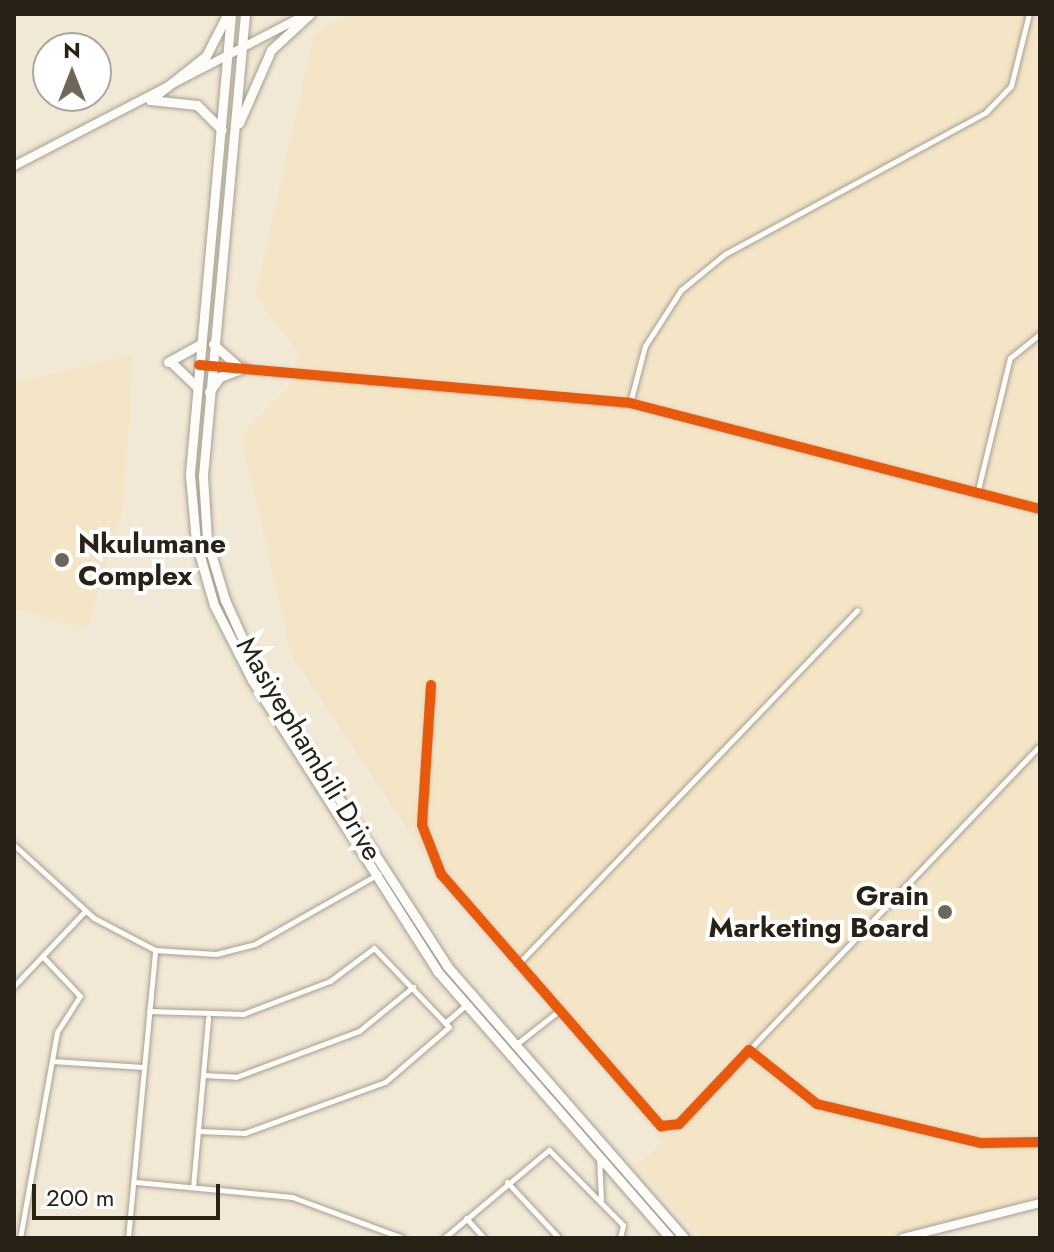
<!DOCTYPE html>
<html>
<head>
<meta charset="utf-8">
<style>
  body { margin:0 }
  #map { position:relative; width:1054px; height:1252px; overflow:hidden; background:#f1e8d5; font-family:Jost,sans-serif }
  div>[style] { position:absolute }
  .built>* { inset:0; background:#f5e5c7 }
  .roads { filter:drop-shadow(0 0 2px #a69f91) drop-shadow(0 0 2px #a69f91) }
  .street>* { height:5px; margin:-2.5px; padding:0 2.5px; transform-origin:2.5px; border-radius:2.5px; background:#fdfcf9 }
  .secondary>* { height:8px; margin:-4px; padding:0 4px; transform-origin:4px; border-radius:4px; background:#fdfcf9 }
  .primary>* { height:9px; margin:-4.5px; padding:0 4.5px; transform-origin:4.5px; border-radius:4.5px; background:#fdfcf9 }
  .cycleway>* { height:10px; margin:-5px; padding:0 5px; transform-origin:5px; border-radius:5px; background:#e8590c }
  .dots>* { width:22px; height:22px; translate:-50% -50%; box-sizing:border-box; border:4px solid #fff; border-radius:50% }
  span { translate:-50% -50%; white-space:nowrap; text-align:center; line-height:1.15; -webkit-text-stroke:8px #fff; paint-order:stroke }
  .poi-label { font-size:28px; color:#282216; font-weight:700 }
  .left { translate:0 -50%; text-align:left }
  .right { translate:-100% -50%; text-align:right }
  .street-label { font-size:28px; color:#282216 }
  .frame { position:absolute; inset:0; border:16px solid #282216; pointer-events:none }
  .north { position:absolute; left:32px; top:32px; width:80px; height:80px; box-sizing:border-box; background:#fff; border:2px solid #a9a7a2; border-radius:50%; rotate:0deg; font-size:22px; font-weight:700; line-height:32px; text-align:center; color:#282216 }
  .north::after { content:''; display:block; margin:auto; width:28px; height:36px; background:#6e6759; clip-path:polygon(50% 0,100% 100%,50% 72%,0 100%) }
  .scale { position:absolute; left:32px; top:1184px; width:188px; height:36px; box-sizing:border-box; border:4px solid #282216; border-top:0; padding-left:10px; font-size:24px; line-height:28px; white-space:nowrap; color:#282216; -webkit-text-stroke:6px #fff; paint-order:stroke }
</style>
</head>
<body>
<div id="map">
  <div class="built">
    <div style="clip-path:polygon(349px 14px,1040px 14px,1040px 1197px,886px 1238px,701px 1238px,635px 1166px,664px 1142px,435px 870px,291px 654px,241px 436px,296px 380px,298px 353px,255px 295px,314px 34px)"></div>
    <div style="clip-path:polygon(133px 354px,124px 505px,87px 629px,14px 609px,14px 382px)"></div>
  </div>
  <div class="roads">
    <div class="street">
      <div style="left:200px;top:365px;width:432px;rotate:5.1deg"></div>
      <div style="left:630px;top:403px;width:423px;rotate:14.5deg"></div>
      <div style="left:630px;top:403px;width:59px;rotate:-75.3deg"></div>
      <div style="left:645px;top:346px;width:67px;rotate:-57.3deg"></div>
      <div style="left:681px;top:290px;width:57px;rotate:-39.3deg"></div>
      <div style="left:725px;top:254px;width:297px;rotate:-28.5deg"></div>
      <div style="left:986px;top:112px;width:36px;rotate:-46deg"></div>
      <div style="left:1011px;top:86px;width:74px;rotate:-76deg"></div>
      <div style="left:977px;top:494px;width:140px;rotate:-76.4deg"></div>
      <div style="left:1010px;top:358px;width:38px;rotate:-39deg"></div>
      <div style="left:431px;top:685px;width:140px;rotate:93.7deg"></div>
      <div style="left:422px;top:825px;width:53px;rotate:68.8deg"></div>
      <div style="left:441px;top:874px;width:335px;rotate:48.9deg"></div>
      <div style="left:661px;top:1126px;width:18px;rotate:-6deg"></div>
      <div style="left:679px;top:1124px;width:102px;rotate:-46.6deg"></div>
      <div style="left:749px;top:1050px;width:87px;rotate:38.5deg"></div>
      <div style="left:817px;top:1104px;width:169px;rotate:13.4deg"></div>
      <div style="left:981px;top:1143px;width:59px;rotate:-1deg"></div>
      <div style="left:14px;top:845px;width:108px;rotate:42.4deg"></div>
      <div style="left:94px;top:918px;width:69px;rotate:27.7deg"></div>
      <div style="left:155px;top:950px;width:61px;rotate:3.8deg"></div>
      <div style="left:216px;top:954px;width:40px;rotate:-14.4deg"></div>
      <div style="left:255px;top:944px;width:142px;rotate:-29.6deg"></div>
      <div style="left:518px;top:964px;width:490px;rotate:-46.2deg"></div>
      <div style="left:14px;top:986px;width:103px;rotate:-46.6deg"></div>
      <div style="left:149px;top:1011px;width:94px;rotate:1.8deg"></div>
      <div style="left:243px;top:1014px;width:93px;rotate:-20.8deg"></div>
      <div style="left:330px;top:981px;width:55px;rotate:-36.9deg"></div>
      <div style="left:374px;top:948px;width:109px;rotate:46.5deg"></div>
      <div style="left:449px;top:1027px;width:84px;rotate:139.3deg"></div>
      <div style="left:385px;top:1082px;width:149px;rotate:160deg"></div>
      <div style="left:245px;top:1133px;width:47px;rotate:-177.6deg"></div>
      <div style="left:445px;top:1023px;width:28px;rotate:-41deg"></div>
      <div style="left:514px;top:1046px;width:53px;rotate:-38.2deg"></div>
      <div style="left:749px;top:1050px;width:421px;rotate:-46.3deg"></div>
      <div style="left:52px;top:1061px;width:91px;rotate:3.8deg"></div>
      <div style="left:203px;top:1075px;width:33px;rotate:3deg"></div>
      <div style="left:236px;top:1077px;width:131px;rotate:-20.5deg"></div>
      <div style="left:359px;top:1031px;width:70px;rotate:-39.2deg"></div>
      <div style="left:599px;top:1156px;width:44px;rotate:87.4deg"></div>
      <div style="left:136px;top:1182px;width:157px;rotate:5.5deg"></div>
      <div style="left:292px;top:1197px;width:118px;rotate:20.3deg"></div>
      <div style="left:507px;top:1182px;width:76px;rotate:47.1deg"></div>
      <div style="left:193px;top:1187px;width:170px;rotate:-84.9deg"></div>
      <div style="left:466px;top:1218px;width:27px;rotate:48deg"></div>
      <div style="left:20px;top:1238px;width:209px;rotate:-79.8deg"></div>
      <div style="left:57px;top:1032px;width:43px;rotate:-57.4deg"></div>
      <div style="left:80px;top:996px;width:54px;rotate:-133.5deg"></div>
      <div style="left:128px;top:1238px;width:289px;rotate:-84.6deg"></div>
      <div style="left:444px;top:1238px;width:137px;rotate:-40deg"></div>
      <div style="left:549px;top:1150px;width:105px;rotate:45.4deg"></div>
      <div style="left:623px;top:1225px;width:13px;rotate:103deg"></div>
    </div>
    <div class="secondary">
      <div style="left:14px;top:166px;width:330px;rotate:-27.4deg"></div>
      <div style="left:903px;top:1238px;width:141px;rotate:-14.3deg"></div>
    </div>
    <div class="primary">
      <div style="left:231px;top:14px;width:463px;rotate:95.1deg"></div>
      <div style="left:190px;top:475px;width:67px;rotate:84.9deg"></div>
      <div style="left:196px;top:542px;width:66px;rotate:74.1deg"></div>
      <div style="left:214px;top:605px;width:84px;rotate:63.1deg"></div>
      <div style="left:252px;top:680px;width:346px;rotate:57.5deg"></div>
      <div style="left:438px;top:972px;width:353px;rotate:48.9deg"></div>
      <div style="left:245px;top:14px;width:464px;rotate:95.2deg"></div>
      <div style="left:203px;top:476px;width:64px;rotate:86.4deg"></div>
      <div style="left:207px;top:540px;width:63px;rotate:73.3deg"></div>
      <div style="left:225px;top:600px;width:82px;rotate:65.6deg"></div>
      <div style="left:259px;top:675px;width:346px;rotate:57.1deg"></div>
      <div style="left:447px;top:966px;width:361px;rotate:48.9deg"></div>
      <div style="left:150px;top:100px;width:71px;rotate:-38.2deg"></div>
      <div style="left:206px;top:56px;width:44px;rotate:-62.9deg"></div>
      <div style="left:150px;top:100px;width:47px;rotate:6.1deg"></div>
      <div style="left:197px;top:105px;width:35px;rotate:45deg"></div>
      <div style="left:239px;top:123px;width:80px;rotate:-66.3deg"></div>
      <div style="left:271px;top:50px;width:53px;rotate:-42.7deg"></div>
      <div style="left:213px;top:344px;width:36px;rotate:42deg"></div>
      <div style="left:168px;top:362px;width:38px;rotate:-29deg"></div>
      <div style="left:171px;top:362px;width:35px;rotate:44deg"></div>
      <div style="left:209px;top:392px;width:19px;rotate:-54deg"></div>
      <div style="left:220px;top:377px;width:26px;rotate:-21deg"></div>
    </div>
  </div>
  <div class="cycleway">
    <div style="left:199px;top:365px;width:433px;rotate:5deg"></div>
    <div style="left:630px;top:403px;width:423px;rotate:14.5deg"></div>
    <div style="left:431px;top:685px;width:140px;rotate:93.7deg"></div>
    <div style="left:422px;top:825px;width:53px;rotate:68.8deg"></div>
    <div style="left:441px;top:874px;width:335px;rotate:48.9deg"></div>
    <div style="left:661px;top:1126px;width:18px;rotate:-6deg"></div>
    <div style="left:679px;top:1124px;width:102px;rotate:-46.6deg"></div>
    <div style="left:749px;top:1050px;width:87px;rotate:38.5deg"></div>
    <div style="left:817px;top:1104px;width:169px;rotate:13.4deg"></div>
    <div style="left:981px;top:1143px;width:59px;rotate:-1deg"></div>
  </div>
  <div class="dots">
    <div style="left:62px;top:560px;background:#6e6759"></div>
    <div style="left:945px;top:912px;background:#6e6759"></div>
  </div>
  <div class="poi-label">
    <span class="left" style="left:78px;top:560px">Nkulumane<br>Complex</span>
    <span class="right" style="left:929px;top:912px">Grain<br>Marketing Board</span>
  </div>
  <div class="street-label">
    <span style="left:309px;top:749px;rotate:59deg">Masiyephambili Drive</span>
  </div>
  <div class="frame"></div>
  <div class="north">N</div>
  <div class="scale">200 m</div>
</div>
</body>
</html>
